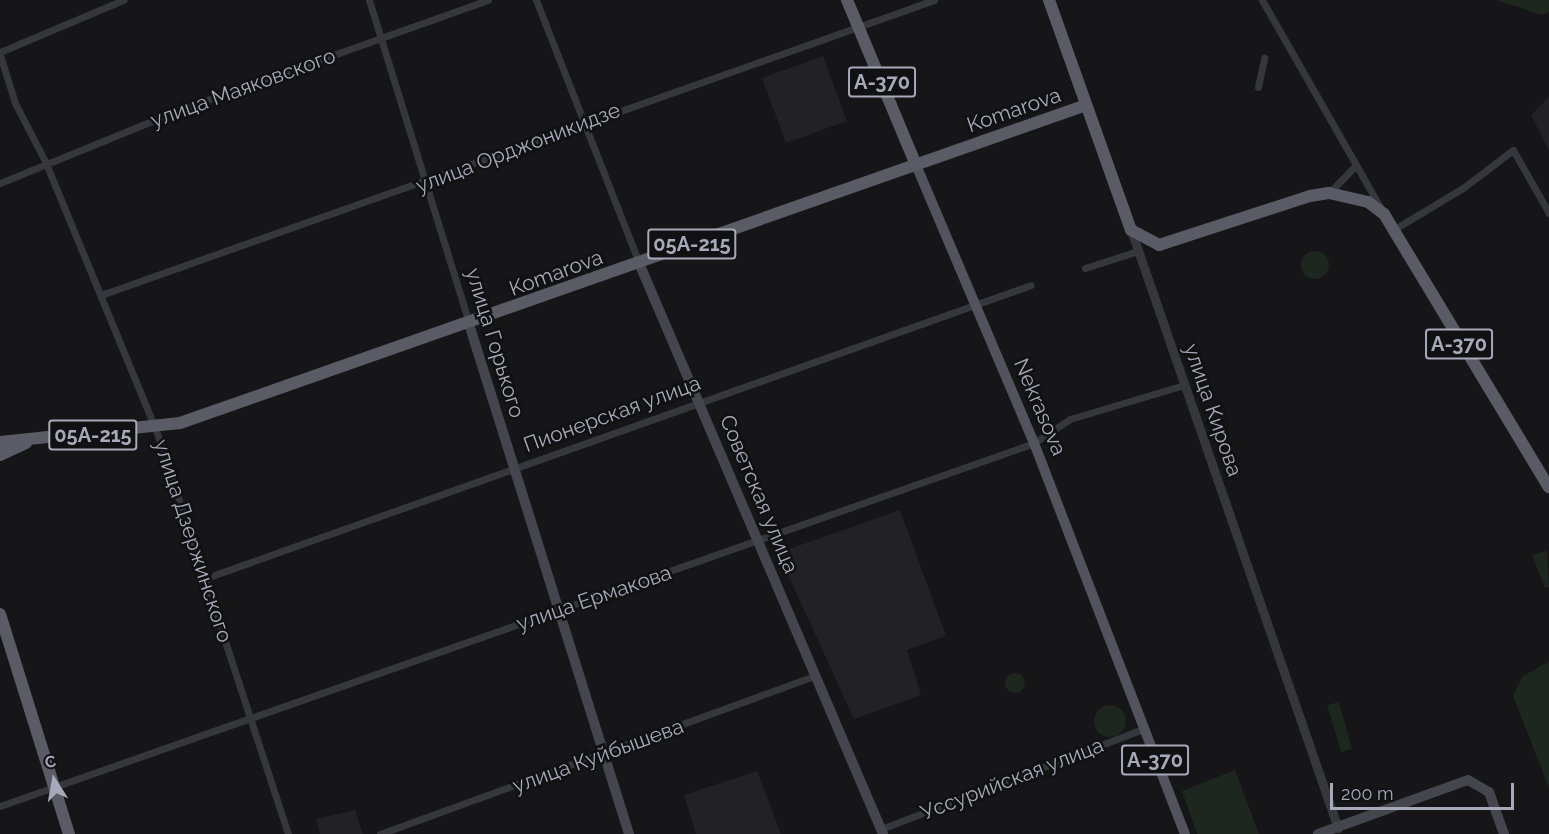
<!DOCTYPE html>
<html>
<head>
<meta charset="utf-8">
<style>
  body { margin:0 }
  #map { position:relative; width:1549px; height:834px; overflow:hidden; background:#161517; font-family:Raleway,sans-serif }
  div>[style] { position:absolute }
  .built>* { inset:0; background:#222124 }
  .green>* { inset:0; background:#1d261f }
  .round { border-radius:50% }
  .minor>* { height:7px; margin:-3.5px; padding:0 3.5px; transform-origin:3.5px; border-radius:3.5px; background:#36363d }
  .tertiary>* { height:9px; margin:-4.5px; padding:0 4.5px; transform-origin:4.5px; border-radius:4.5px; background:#36363d }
  .secondary>* { height:10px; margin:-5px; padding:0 5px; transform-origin:5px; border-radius:5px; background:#44454d }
  .primary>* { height:10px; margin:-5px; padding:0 5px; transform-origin:5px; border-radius:5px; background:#52535c }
  .trunk>* { height:12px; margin:-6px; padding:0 6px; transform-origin:6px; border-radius:6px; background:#5a5b65 }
  span { translate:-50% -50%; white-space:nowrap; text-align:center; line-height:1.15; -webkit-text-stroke:5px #111012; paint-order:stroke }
  .shield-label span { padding:2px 4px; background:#111012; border:2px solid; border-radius:4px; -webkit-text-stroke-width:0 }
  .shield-label { font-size:20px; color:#a6a9b8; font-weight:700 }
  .street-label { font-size:21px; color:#a6a9b8 }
  .north { position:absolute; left:24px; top:750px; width:60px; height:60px; -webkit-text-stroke:4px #111012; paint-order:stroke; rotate:349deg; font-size:16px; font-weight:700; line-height:24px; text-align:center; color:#a6a9b8 }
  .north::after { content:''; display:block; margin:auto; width:21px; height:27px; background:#a6a9b8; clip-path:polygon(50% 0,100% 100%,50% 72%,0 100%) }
  .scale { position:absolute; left:1330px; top:783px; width:184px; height:27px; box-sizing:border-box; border:3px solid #a6a9b8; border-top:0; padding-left:8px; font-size:18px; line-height:21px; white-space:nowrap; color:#a6a9b8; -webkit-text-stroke:4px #111012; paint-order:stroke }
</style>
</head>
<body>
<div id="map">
  <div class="built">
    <div style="clip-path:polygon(823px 56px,847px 121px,786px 143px,762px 78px)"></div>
    <div style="clip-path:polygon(1549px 97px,1549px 151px,1531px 115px)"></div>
    <div style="clip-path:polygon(900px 510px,946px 636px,907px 650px,921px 695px,854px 719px,778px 553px)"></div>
    <div style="clip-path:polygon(757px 771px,781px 834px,696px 834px,684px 795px)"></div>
    <div style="clip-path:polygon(355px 810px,363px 834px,320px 834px,316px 819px)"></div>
  </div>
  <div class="green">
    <div style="clip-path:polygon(1496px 0,1549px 0,1549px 12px,1542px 15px)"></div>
    <div class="round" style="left:1301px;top:251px;width:28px;height:28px"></div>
    <div style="clip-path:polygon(1547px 550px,1549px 587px,1545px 588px,1532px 556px)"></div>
    <div style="clip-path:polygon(1549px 661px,1549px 788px,1513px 696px,1522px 677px)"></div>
    <div class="round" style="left:1005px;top:673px;width:20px;height:20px"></div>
    <div style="clip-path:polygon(1339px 702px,1352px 749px,1341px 752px,1327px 705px)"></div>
    <div class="round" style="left:1094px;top:705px;width:32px;height:32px"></div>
    <div style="clip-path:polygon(1235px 770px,1259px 834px,1197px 834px,1182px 791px)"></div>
  </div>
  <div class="minor">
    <div style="left:369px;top:0;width:339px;rotate:72.8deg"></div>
    <div style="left:536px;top:0;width:282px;rotate:68.6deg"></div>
    <div style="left:1262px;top:0;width:238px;rotate:60.3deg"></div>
    <div style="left:0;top:52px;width:134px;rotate:-22.9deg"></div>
    <div style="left:0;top:55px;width:50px;rotate:72.6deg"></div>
    <div style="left:15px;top:103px;width:65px;rotate:62.7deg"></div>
    <div style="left:45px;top:161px;width:291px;rotate:67.6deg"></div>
    <div style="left:156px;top:430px;width:425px;rotate:71.9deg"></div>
    <div style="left:1258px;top:87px;width:30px;rotate:-78deg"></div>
    <div style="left:0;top:183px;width:190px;rotate:-22.2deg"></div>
    <div style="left:176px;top:111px;width:331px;rotate:-19.6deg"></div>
    <div style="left:1329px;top:193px;width:39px;rotate:-46deg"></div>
    <div style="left:1393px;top:230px;width:82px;rotate:-31deg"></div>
    <div style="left:1463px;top:188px;width:63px;rotate:-37.2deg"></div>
    <div style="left:1513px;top:150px;width:73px;rotate:60.3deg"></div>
    <div style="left:1085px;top:268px;width:56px;rotate:-17.8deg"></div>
    <div style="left:101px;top:295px;width:884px;rotate:-19.5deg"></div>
    <div style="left:206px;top:578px;width:875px;rotate:-19.55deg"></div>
    <div style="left:0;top:806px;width:1096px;rotate:-19.34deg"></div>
    <div style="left:1034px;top:443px;width:43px;rotate:-33.7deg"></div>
    <div style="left:1070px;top:419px;width:119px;rotate:-16.6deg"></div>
    <div style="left:881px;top:829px;width:280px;rotate:-20.9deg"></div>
    <div style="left:380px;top:834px;width:462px;rotate:-20deg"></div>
  </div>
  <div class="tertiary">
    <div style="left:1131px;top:230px;width:633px;rotate:70.91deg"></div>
  </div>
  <div class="secondary">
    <div style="left:639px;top:263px;width:621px;rotate:66.86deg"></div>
    <div style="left:469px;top:324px;width:535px;rotate:72.58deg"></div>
    <div style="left:1318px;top:834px;width:159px;rotate:-19.8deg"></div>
    <div style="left:1468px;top:780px;width:24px;rotate:30deg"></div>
    <div style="left:1489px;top:792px;width:45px;rotate:70.3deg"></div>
  </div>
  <div class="primary">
    <div style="left:916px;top:165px;width:302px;rotate:67deg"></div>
    <div style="left:1034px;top:443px;width:419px;rotate:68.9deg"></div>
  </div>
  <div class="trunk">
    <div style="left:847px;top:0;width:179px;rotate:67.3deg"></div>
    <div style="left:1049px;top:0;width:244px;rotate:70.4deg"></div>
    <div style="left:1131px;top:230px;width:32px;rotate:28deg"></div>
    <div style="left:1159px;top:245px;width:159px;rotate:-18deg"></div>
    <div style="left:1310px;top:196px;width:19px;rotate:-9deg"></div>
    <div style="left:1329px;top:193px;width:40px;rotate:13deg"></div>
    <div style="left:1368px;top:202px;width:20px;rotate:37deg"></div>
    <div style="left:1384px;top:214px;width:319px;rotate:58.9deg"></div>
    <div style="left:0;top:442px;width:181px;rotate:-6deg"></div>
    <div style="left:180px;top:423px;width:960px;rotate:-19.34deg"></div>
    <div style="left:0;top:455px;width:29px;rotate:-25deg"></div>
    <div style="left:0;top:614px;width:231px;rotate:72.6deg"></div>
  </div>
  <div class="shield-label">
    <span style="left:882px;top:82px">А-370</span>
    <span style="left:692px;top:244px">05А-215</span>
    <span style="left:1459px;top:344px">А-370</span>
    <span style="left:93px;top:435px">05А-215</span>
    <span style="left:1155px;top:760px">А-370</span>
  </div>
  <div class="street-label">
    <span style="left:243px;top:88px;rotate:-20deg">улица Маяковского</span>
    <span style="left:1014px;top:110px;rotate:-19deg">Komarova</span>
    <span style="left:518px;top:148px;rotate:-21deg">улица Орджоникидзе</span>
    <span style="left:556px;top:273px;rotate:-20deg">Komarova</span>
    <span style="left:495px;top:343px;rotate:73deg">улица Горького</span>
    <span style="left:1040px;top:407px;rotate:67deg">Nekrasova</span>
    <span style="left:1213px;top:410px;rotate:71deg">улица Кирова</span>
    <span style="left:612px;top:414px;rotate:-20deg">Пионерская улица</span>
    <span style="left:759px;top:494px;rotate:67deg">Советская улица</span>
    <span style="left:193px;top:541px;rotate:72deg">улица Дзержинского</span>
    <span style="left:594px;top:598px;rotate:-19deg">улица Ермакова</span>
    <span style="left:598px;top:756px;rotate:-20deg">улица Куйбышева</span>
    <span style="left:1012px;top:779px;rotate:-21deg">Уссурийская улица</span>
  </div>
  <div class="north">С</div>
  <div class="scale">200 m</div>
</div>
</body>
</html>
